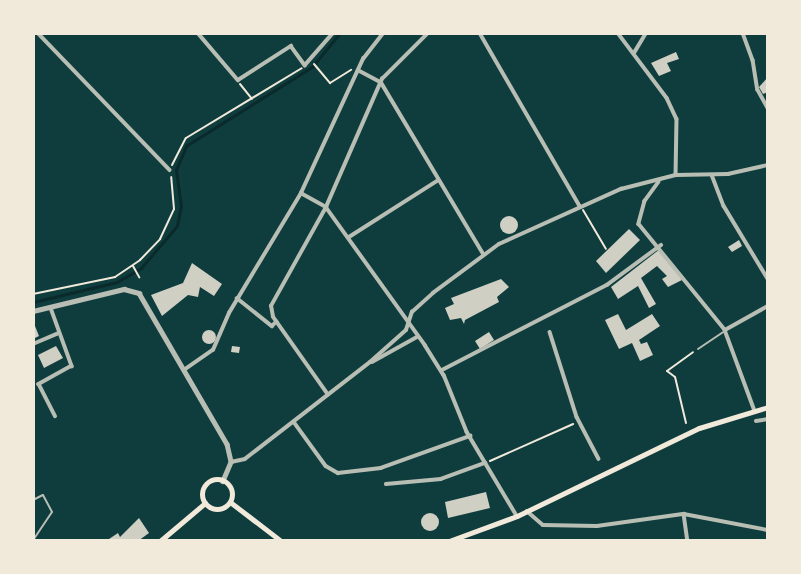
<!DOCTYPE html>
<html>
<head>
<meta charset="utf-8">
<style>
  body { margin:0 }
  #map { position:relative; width:801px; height:574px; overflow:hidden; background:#0f3d3e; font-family:Figtree,sans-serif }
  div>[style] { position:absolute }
  .stream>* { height:2.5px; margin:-1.25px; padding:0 1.25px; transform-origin:1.25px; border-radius:1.25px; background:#0a2a2b }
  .building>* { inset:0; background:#cfcfc3 }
  .round { border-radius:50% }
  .path>* { height:2px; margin:-1px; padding:0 1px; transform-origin:1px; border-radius:1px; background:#f1e9da }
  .service>* { height:2px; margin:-1px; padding:0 1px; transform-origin:1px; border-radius:1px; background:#b8beb3 }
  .minor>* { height:3.5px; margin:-1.75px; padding:0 1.75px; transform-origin:1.75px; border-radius:1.75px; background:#b8beb3 }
  .tertiary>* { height:4.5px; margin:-2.25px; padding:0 2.25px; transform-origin:2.25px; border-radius:2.25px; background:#b8beb3 }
  .secondary>* { height:5px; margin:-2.5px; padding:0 2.5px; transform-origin:2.5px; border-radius:2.5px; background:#f1e9da }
  .secondary>.ring { margin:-2.5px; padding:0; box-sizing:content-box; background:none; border:5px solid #f1e9da; border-radius:50% }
  span { translate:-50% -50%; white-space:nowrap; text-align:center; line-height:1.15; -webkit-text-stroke:7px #f1e9da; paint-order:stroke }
  .frame { position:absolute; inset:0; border:35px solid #f1e9da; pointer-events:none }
</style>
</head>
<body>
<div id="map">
  <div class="stream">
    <div style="left:33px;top:302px;width:86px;rotate:-13.4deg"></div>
    <div style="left:117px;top:282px;width:28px;rotate:-30deg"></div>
    <div style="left:141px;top:268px;width:55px;rotate:-49.4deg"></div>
    <div style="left:177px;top:226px;width:20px;rotate:-79deg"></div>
    <div style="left:181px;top:206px;width:36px;rotate:-98deg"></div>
    <div style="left:176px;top:170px;width:26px;rotate:-67deg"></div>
    <div style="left:186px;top:146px;width:149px;rotate:-32.1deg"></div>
    <div style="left:312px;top:67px;width:44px;rotate:-50.5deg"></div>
  </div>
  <div class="building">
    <div style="clip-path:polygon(676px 52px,679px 59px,667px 63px,671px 71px,659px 76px,651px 63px)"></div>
    <div style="clip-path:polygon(768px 77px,768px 92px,763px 94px,759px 87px)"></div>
    <div class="round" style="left:500px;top:216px;width:18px;height:18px"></div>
    <div style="clip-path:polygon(629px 229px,640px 240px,606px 273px,596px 261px)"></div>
    <div style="clip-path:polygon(739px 240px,742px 246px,732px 252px,728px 247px)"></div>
    <div style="clip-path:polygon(660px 249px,682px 280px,668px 287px,662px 279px,667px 276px,657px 266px,641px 278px,656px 304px,649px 308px,638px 286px,618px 299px,611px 287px)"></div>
    <div style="clip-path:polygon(192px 263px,222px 284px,214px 296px,200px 287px,198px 297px,188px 295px,162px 316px,151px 295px,183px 283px)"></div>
    <div style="clip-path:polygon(501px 279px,509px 287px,497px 297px,499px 302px,465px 320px,464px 324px,461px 318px,450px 320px,445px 308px,454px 304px,451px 298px)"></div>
    <div style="clip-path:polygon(618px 314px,626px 330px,652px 314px,660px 326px,639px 340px,641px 344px,647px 342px,653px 355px,640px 361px,632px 343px,619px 349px,605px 320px)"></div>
    <div style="clip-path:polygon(33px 321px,39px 336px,33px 339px)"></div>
    <div class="round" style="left:202px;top:330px;width:14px;height:14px"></div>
    <div style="clip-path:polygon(489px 332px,494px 340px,480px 349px,475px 341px)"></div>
    <div style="clip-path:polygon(56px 346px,63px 358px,44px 368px,38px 355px)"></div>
    <div style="clip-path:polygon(232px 346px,240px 347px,239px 353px,231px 352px)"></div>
    <div style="clip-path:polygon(486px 492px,490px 508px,448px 518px,445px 502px)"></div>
    <div class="round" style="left:421px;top:513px;width:18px;height:18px"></div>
    <div style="clip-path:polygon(139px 518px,149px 533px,138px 541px,106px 541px,118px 533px,120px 537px)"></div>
  </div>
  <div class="path">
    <div style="left:314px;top:64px;width:25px;rotate:50deg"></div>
    <div style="left:330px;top:83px;width:25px;rotate:-32deg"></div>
    <div style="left:240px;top:84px;width:19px;rotate:51deg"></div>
    <div style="left:172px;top:165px;width:30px;rotate:-63deg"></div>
    <div style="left:186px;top:138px;width:135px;rotate:-31.1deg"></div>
    <div style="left:583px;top:210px;width:45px;rotate:59.5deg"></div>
    <div style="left:133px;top:266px;width:13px;rotate:61deg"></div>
    <div style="left:33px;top:294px;width:84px;rotate:-11.7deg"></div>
    <div style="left:115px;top:277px;width:30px;rotate:-34deg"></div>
    <div style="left:140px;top:260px;width:29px;rotate:-46deg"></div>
    <div style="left:160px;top:239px;width:33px;rotate:-65deg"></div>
    <div style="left:174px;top:209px;width:32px;rotate:-95deg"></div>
    <div style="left:686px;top:423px;width:47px;rotate:-103.4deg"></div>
    <div style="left:675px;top:377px;width:10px;rotate:-143deg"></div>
    <div style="left:667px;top:371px;width:32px;rotate:-36deg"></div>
    <div style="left:490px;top:461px;width:91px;rotate:-24deg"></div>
  </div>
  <div class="service">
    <div style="left:698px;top:349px;width:30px;rotate:-34deg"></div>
    <div style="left:33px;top:500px;width:11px;rotate:-27deg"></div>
    <div style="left:43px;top:495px;width:19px;rotate:62deg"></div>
    <div style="left:52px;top:512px;width:34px;rotate:124deg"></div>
  </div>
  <div class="minor">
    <div style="left:38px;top:33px;width:190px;rotate:46.1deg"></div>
    <div style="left:198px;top:33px;width:62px;rotate:49.6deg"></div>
    <div style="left:238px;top:80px;width:63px;rotate:-32.7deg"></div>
    <div style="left:291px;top:46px;width:24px;rotate:54deg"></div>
    <div style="left:305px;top:65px;width:43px;rotate:-48.8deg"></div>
    <div style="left:480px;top:33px;width:200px;rotate:60deg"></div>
    <div style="left:618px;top:33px;width:81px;rotate:53deg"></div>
    <div style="left:667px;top:98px;width:23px;rotate:65deg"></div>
    <div style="left:677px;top:119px;width:56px;rotate:91deg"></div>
    <div style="left:743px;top:33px;width:29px;rotate:70deg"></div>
    <div style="left:753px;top:60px;width:30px;rotate:81deg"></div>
    <div style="left:758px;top:90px;width:21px;rotate:61deg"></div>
    <div style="left:634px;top:53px;width:23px;rotate:-59deg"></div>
    <div style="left:358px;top:70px;width:26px;rotate:28deg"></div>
    <div style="left:381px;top:82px;width:199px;rotate:59.2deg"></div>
    <div style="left:712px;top:175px;width:33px;rotate:69deg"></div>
    <div style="left:724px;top:206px;width:85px;rotate:58.9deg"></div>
    <div style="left:659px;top:182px;width:24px;rotate:126deg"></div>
    <div style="left:645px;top:201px;width:24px;rotate:105deg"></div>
    <div style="left:639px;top:224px;width:136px;rotate:50.9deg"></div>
    <div style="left:725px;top:330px;width:86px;rotate:69.7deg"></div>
    <div style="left:301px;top:193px;width:29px;rotate:29deg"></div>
    <div style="left:326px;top:207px;width:170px;rotate:54.3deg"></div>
    <div style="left:425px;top:345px;width:36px;rotate:58deg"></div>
    <div style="left:444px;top:375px;width:61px;rotate:68deg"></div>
    <div style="left:467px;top:432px;width:98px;rotate:59.2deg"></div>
    <div style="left:349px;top:237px;width:104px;rotate:-32.5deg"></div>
    <div style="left:237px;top:298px;width:45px;rotate:38.7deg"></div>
    <div style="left:272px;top:326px;width:6px;rotate:-45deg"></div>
    <div style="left:51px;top:308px;width:62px;rotate:70.1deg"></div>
    <div style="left:72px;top:366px;width:38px;rotate:151deg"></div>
    <div style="left:39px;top:384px;width:36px;rotate:63deg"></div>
    <div style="left:725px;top:330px;width:49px;rotate:-29.2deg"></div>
    <div style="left:550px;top:332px;width:89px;rotate:72.4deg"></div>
    <div style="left:577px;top:417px;width:47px;rotate:62.4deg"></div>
    <div style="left:33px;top:344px;width:26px;rotate:-23deg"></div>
    <div style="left:372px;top:362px;width:51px;rotate:-29.1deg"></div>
    <div style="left:184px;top:370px;width:35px;rotate:-35deg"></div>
    <div style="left:213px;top:350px;width:40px;rotate:-66.6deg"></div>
    <div style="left:229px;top:313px;width:140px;rotate:-59deg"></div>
    <div style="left:301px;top:193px;width:148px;rotate:-65.2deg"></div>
    <div style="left:363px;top:59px;width:33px;rotate:-52deg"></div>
    <div style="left:442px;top:370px;width:186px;rotate:-27.3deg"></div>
    <div style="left:607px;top:285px;width:67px;rotate:-36.5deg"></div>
    <div style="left:328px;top:395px;width:95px;rotate:-125.2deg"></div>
    <div style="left:273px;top:317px;width:11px;rotate:-100deg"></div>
    <div style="left:271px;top:306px;width:113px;rotate:-60.9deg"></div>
    <div style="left:326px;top:207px;width:140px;rotate:-66.4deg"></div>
    <div style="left:382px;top:79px;width:65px;rotate:-45deg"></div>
    <div style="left:756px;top:421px;width:12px;rotate:-9deg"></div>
    <div style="left:294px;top:422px;width:54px;rotate:54deg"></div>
    <div style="left:326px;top:466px;width:14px;rotate:30deg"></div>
    <div style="left:338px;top:473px;width:43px;rotate:-6.6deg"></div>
    <div style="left:381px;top:468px;width:95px;rotate:-19.8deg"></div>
    <div style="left:231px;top:462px;width:14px;rotate:-12deg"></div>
    <div style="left:245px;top:459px;width:158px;rotate:-37.8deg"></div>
    <div style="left:370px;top:362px;width:48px;rotate:-41.6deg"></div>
    <div style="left:406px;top:330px;width:19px;rotate:-72deg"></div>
    <div style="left:412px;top:312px;width:28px;rotate:-42deg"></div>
    <div style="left:433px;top:293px;width:82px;rotate:-36.6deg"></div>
    <div style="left:499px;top:244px;width:134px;rotate:-24.3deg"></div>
    <div style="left:621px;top:189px;width:57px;rotate:-14.3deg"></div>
    <div style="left:676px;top:175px;width:52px;rotate:-1.1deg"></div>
    <div style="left:728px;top:174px;width:41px;rotate:-12.7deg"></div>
    <div style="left:386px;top:484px;width:55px;rotate:-5.2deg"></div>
    <div style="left:441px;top:479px;width:47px;rotate:-20deg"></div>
    <div style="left:527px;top:511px;width:21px;rotate:41deg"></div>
    <div style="left:543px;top:525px;width:54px;rotate:1.1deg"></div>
    <div style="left:597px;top:526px;width:88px;rotate:-7.9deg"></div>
    <div style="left:684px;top:514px;width:86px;rotate:10.8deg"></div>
    <div style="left:684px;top:514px;width:27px;rotate:82deg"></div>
  </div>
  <div class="tertiary">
    <div style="left:33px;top:311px;width:94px;rotate:-13.6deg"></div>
    <div style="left:124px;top:289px;width:16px;rotate:15deg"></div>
    <div style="left:139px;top:293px;width:175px;rotate:59.8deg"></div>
    <div style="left:227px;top:444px;width:18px;rotate:77deg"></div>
    <div style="left:231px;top:462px;width:21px;rotate:113deg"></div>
  </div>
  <div class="secondary">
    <div class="ring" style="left:202px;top:479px;width:25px;height:25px"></div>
    <div style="left:230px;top:502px;width:64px;rotate:37.4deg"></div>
    <div style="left:160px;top:541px;width:59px;rotate:-40.2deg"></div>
    <div style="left:449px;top:541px;width:72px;rotate:-20.2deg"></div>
    <div style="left:517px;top:516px;width:202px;rotate:-25.8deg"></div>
    <div style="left:699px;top:428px;width:72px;rotate:-16.9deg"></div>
  </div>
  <div class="frame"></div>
</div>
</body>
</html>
